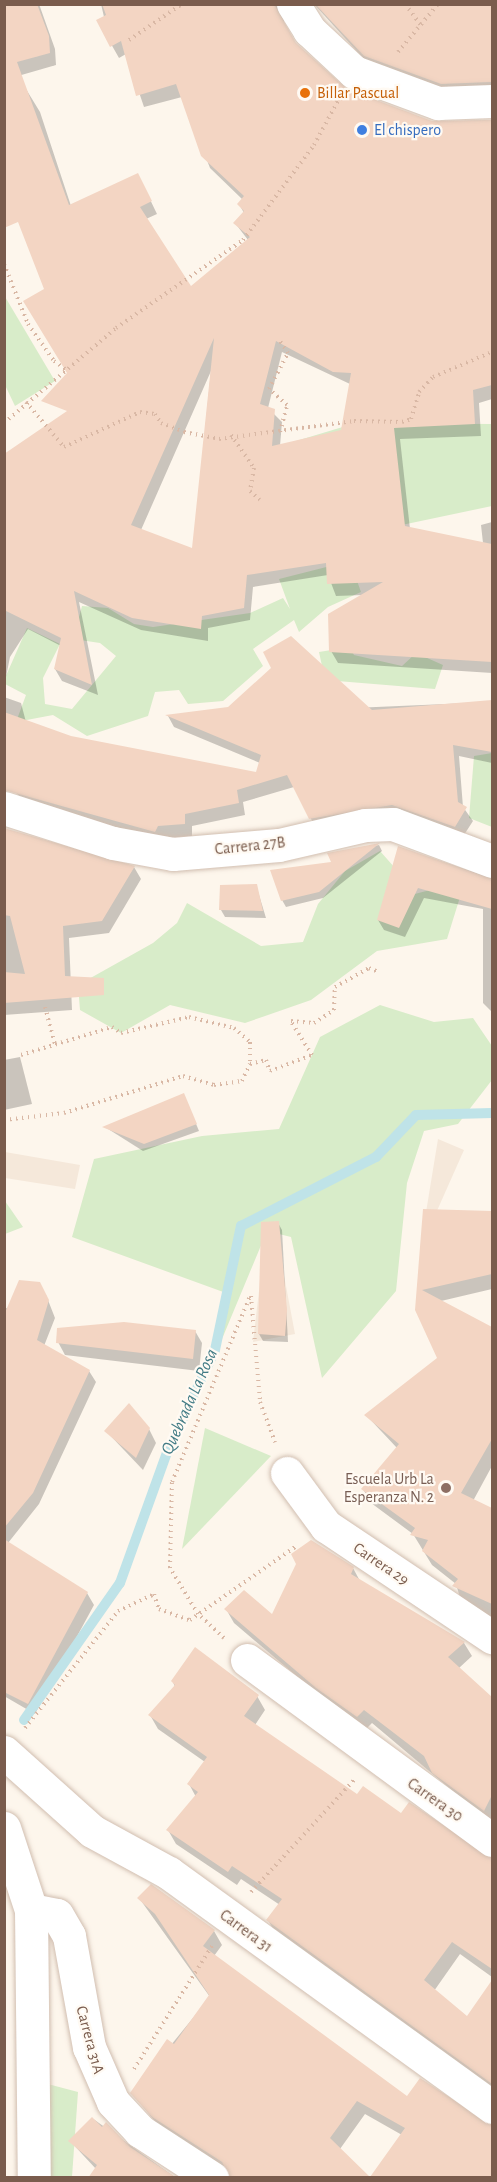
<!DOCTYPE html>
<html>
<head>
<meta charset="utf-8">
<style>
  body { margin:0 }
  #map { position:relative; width:497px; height:2182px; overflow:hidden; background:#fdf6ec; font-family:"Alegreya Sans",sans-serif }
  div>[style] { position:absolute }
  .residential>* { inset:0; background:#f5e8da }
  .green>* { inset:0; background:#d8ecc9 }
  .shadow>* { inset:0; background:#0003 }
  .stream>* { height:10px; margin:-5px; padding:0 5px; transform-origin:5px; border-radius:5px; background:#bfe3e8 }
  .building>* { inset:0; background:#f3d5c3 }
  .path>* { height:4px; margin-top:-2px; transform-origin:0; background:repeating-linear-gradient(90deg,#d9b8a5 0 1.5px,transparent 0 6px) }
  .roads { filter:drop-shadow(0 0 2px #d1beb0) drop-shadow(0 0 2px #d1beb0) }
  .minor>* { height:33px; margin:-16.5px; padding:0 16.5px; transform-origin:16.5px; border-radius:16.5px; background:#fff }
  .dots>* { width:16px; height:16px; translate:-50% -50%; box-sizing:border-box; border:3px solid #fffaf3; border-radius:50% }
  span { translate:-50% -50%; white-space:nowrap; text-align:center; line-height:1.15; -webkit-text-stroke:4.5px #fffaf3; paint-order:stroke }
  .food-label { font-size:16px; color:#c56008 }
  .left { translate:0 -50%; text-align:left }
  .shop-label { font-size:16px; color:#366cbe }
  .street-label { font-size:16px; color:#7a5c4d }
  .education-label { font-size:16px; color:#785e54 }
  .right { translate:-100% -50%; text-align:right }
  .water-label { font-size:18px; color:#437c86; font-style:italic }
  .frame { position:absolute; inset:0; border:6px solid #7a5c4d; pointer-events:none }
</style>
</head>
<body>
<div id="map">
  <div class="residential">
    <div style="clip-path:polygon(438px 1139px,464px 1150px,420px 1249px)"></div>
    <div style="clip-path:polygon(5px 1152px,80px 1165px,75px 1189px,5px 1178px)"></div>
    <div style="clip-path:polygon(283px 1270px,295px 1334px,253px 1342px,261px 1274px)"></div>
  </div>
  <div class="green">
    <div style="clip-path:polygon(4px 295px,55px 381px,15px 406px,5px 385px)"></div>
    <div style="clip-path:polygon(356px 423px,492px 424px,492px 506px,359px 534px,286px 444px)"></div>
    <div style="clip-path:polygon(350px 561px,361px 592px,328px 607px,299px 632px,294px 620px,253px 649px,263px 666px,223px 701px,188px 704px,179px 690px,155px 692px,148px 716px,87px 736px,53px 715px,16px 722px,26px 695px,5px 684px,5px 678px,27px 628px,60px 644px,43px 678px,45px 704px,72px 709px,116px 656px,100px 643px,73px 639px,82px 606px,108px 608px,134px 624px,153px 627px,250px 613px,283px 598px,290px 609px,279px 579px)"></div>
    <div style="clip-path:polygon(350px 647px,354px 655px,402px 666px,416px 653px,443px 665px,435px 689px,325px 680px,319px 652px)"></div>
    <div style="clip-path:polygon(492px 753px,492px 827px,469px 818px,474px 756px)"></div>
    <div style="clip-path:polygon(380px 851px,395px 868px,403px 897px,465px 881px,447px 939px,377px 951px,311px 1000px,245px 1023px,170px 1005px,121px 1033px,80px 1010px,78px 985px,153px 943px,177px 923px,187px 903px,261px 946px,303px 942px,318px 904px,345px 871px)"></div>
    <div style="clip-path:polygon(380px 1005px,434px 1022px,473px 1018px,492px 1046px,492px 1080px,458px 1124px,424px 1131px,407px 1183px,396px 1291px,322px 1378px,291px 1237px,267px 1231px,222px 1339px,226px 1293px,72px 1237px,94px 1159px,202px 1136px,279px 1129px,320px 1037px)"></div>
    <div style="clip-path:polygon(5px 1201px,23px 1227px,5px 1234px,4px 1234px)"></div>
    <div style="clip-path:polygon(205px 1428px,271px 1456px,182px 1549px)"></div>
    <div style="clip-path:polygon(44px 2083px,78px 2092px,72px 2177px,48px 2177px)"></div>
  </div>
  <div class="shadow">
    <div style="clip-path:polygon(evenodd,4px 4px,39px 4px,55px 49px,56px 65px,18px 76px,40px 112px,71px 206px,144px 187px,157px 214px,146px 219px,191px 288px,248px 240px,235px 223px,244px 213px,239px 204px,243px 200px,210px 168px,182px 97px,144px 107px,126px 54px,119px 58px,98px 21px,104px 17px,101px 4px,287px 4px,283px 26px,292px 41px,346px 91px,432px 122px,492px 120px,492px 399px,479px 403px,481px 436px,400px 439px,410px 529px,483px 543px,481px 525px,492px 522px,492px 673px,338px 663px,331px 651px,364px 595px,336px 596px,328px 575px,253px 587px,250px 620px,208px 628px,208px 641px,141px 630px,79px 602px,98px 695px,62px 681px,55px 669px,61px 646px,28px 629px,10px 657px,4px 687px,4px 456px,143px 361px,58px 315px,4px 4px,282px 352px,350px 384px,343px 431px,280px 446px,282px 422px,268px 408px,282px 352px,4px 4px,211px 371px,193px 550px,141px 530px,211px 371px)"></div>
    <div style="clip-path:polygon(314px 4px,492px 4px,492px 95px,449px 96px,372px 68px)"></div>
    <div style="clip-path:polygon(4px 697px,21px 703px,26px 722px,70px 738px,257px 773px,260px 763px,174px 727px,168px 716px,492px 702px,492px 763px,459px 756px,463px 807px,473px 821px,462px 838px,317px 830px,294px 787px,243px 802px,245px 815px,192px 826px,192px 836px,165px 838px,162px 843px,27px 805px,4px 779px)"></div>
    <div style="clip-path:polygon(4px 829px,134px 867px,141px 879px,109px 933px,69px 938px,72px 1010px,4px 1015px)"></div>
    <div style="clip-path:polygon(379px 845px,382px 851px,323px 898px,286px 907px,282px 900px,333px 863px,329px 854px)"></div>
    <div style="clip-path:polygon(399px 848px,492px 878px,492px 1012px,483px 1003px,483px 909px,424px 898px,405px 937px,384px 930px,378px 920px)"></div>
    <div style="clip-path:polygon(256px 885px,266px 918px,225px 917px,221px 910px)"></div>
    <div style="clip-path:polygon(20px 1057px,32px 1104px,4px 1110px,4px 1060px)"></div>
    <div style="clip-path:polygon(187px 1102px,199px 1131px,143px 1151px,105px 1127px)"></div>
    <div style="clip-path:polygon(424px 1210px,492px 1212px,492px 1289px,441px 1301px,492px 1328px,492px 1466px,473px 1501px,492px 1510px,492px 1622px,461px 1601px,456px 1584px,432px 1565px,413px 1534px,371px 1503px,363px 1489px,397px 1448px,366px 1415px,439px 1359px,417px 1310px)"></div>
    <div style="clip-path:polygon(278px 1223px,282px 1230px,288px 1342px,263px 1341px,259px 1334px)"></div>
    <div style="clip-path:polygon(46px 1295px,55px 1318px,44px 1346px,89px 1371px,96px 1382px,39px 1504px,8px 1543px,87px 1593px,94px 1605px,35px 1714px,4px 1696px,4px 1309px)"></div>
    <div style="clip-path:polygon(195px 1331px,202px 1343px,199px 1371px,65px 1355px,58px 1342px)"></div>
    <div style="clip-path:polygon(149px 1429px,156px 1443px,143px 1470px,106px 1431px)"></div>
    <div style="clip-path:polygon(353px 1568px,360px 1581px,464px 1643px,472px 1656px,459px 1668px,492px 1699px,492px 1824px,372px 1723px,365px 1730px,326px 1701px,234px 1623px,226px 1609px,272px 1616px)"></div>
    <div style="clip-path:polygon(173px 1682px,257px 1696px,265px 1710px,255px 1725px,357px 1796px,492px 1859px,492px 1977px,460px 1954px,434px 1991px,468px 2018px,492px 1983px,492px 2091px,276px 1934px,268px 1920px,280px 1905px,241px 1879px,237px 1885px,176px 1844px,168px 1830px,196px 1797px,189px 1784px,205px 1762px,158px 1729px,150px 1715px,175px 1687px)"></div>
    <div style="clip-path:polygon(139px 1898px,214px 1931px,222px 1945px,214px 1956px,407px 2098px,492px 2125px,492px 2178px,371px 2178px,402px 2135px,365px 2114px,340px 2149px,230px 2175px,162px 2130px,132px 2093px,210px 1997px)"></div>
    <div style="clip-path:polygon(92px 2118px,176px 2178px,90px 2178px,96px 2169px,70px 2141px)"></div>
  </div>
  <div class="stream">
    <div style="left:24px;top:1720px;width:167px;rotate:-55deg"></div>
    <div style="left:120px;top:1583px;width:141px;rotate:-70.2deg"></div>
    <div style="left:168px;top:1450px;width:110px;rotate:-64.8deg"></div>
    <div style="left:215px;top:1350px;width:127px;rotate:-78.2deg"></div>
    <div style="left:241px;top:1226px;width:152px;rotate:-27.1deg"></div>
    <div style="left:376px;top:1157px;width:58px;rotate:-46.4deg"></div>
    <div style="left:416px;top:1115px;width:76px;rotate:-1.5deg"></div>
  </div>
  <div class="building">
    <div style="clip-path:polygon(evenodd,4px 4px,37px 4px,49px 36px,50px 53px,17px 62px,69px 205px,138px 173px,152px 201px,140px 207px,191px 286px,250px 237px,233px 223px,244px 211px,237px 204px,244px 196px,201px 156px,176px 84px,136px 96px,121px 41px,110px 47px,96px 20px,106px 15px,102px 4px,274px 4px,296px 43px,347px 89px,432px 121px,492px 120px,492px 385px,473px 390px,475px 424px,394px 428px,405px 526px,492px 544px,492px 662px,329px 652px,328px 614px,383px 582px,327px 584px,326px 563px,247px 575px,244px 608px,202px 616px,201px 629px,132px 618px,74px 591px,92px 685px,54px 669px,61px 638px,4px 610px,4px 454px,67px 411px,41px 401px,67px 373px,23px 301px,44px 289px,18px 222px,4px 228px,4px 4px,214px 338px,192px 548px,131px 525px,214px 338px,4px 4px,276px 341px,333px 372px,351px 373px,341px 430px,272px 446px,275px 409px,260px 404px,276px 341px)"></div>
    <div style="clip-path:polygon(315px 4px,492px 4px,492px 82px,441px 84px,364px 56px)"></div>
    <div style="clip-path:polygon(291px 636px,372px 710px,492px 700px,492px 752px,453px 745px,458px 802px,467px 807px,455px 827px,392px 805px,309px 819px,287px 775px,237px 790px,239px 803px,185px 814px,185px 824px,158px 826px,155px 832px,4px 790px,4px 712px,71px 736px,256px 772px,261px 755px,165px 715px,228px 707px,271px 668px,263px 652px)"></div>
    <div style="clip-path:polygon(4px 828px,135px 866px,102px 921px,63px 926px,65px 976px,104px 978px,104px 995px,4px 1003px,4px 972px,25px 974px,10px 916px,4px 915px)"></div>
    <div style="clip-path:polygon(380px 843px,319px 892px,281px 901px,270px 870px,331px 862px,327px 853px)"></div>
    <div style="clip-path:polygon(398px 846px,492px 879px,492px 909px,418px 888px,399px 928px,377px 920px)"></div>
    <div style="clip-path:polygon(257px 884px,263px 911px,219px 910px,220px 885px)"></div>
    <div style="clip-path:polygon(184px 1093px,197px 1124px,144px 1144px,102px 1127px)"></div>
    <div style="clip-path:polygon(423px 1209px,492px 1211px,492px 1274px,422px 1290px,492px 1327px,492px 1439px,461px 1493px,492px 1508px,492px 1604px,452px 1586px,458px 1579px,422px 1551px,428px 1540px,410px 1535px,415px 1528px,361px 1489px,399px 1444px,364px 1415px,437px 1358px,415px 1310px)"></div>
    <div style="clip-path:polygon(279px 1221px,287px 1310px,285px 1336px,258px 1334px,261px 1222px)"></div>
    <div style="clip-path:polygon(19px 1280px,40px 1282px,49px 1300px,37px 1340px,90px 1370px,33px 1493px,4px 1528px,4px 1315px)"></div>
    <div style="clip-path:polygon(124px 1322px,196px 1330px,193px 1359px,56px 1343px,57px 1328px)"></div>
    <div style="clip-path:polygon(129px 1403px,150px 1428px,136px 1458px,104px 1431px)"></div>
    <div style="clip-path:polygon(4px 1539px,88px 1592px,28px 1704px,4px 1692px)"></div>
    <div style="clip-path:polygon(311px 1540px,354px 1567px,351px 1574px,465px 1642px,448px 1657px,492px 1697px,492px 1795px,484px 1811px,432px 1773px,424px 1756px,364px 1710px,357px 1717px,316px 1688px,224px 1609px,244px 1590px,272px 1614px,296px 1564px,291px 1554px)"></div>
    <div style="clip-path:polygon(195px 1647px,259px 1695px,244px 1716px,357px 1794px,363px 1786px,401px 1813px,409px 1802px,492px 1858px,492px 1969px,452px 1942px,424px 1980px,467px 2016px,492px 1980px,492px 2084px,266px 1920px,282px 1899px,232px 1866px,228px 1872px,166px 1830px,198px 1792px,187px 1784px,207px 1757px,148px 1715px,175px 1685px,171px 1681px)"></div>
    <div style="clip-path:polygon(evenodd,151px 1884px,215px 1930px,203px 1946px,407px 2096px,420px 2078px,492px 2125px,492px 2178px,230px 2178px,222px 2162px,152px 2117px,130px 2093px,167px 2039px,174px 2044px,209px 1995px,155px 1914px,137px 1898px,151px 1884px,357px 2101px,405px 2128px,370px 2177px,330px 2138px,357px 2101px)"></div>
    <div style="clip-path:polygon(92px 2117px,102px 2127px,106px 2122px,130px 2147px,177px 2178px,88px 2178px,97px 2165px,68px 2141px)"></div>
  </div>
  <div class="path">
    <div style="left:405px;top:4px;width:26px;rotate:53deg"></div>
    <div style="left:129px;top:40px;width:64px;rotate:-34.2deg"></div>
    <div style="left:398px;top:52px;width:62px;rotate:-50.2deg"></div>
    <div style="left:4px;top:264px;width:65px;rotate:68.2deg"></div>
    <div style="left:28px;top:324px;width:45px;rotate:54.9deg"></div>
    <div style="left:54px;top:361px;width:17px;rotate:36deg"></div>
    <div style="left:26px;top:402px;width:59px;rotate:49.8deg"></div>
    <div style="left:64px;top:447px;width:84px;rotate:-24.7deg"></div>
    <div style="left:140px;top:412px;width:15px;rotate:8deg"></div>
    <div style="left:155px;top:414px;width:11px;rotate:56deg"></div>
    <div style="left:161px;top:423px;width:25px;rotate:21deg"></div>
    <div style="left:184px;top:432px;width:36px;rotate:11deg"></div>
    <div style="left:219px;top:439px;width:136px;rotate:-7.6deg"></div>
    <div style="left:354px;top:421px;width:48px;rotate:1.2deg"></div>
    <div style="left:402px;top:422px;width:9px;rotate:-18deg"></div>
    <div style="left:411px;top:419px;width:28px;rotate:-73deg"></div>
    <div style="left:419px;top:392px;width:21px;rotate:-47deg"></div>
    <div style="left:433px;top:377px;width:64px;rotate:-23deg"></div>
    <div style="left:4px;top:423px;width:147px;rotate:-40.3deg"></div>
    <div style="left:116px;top:328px;width:155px;rotate:-34.7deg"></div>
    <div style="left:243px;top:240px;width:119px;rotate:-53.2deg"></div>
    <div style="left:314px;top:145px;width:52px;rotate:-61.5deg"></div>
    <div style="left:280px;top:432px;width:28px;rotate:-75deg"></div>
    <div style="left:287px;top:405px;width:24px;rotate:-138deg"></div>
    <div style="left:269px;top:389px;width:41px;rotate:-62.2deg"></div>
    <div style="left:288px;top:353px;width:14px;rotate:-124deg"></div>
    <div style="left:231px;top:435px;width:40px;rotate:55.1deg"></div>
    <div style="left:254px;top:468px;width:23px;rotate:100deg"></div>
    <div style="left:250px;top:491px;width:13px;rotate:42deg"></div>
    <div style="left:45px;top:1007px;width:38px;rotate:75deg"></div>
    <div style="left:21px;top:1055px;width:95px;rotate:-17.1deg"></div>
    <div style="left:112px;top:1027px;width:11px;rotate:34deg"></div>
    <div style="left:121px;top:1033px;width:70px;rotate:-13.2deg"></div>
    <div style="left:189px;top:1017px;width:46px;rotate:13.7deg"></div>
    <div style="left:234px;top:1028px;width:21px;rotate:41deg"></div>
    <div style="left:250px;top:1042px;width:22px;rotate:90deg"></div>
    <div style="left:250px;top:1064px;width:16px;rotate:-14deg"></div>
    <div style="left:266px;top:1060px;width:12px;rotate:70deg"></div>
    <div style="left:270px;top:1071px;width:45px;rotate:-20.9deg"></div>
    <div style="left:312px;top:1055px;width:40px;rotate:-122deg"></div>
    <div style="left:291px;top:1021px;width:23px;rotate:5deg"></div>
    <div style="left:314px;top:1023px;width:24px;rotate:-33deg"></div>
    <div style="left:334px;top:1010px;width:23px;rotate:-88deg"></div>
    <div style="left:335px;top:987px;width:39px;rotate:-29deg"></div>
    <div style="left:369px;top:968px;width:8px;rotate:23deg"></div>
    <div style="left:4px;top:1120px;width:60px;rotate:-6.7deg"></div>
    <div style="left:64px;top:1113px;width:125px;rotate:-17.3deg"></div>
    <div style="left:183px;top:1076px;width:32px;rotate:16deg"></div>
    <div style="left:214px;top:1085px;width:28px;rotate:-8deg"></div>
    <div style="left:242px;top:1081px;width:19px;rotate:-65deg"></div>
    <div style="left:251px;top:1296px;width:106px;rotate:85.1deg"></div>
    <div style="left:260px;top:1402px;width:43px;rotate:69.4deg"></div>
    <div style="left:224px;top:1638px;width:35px;rotate:-137deg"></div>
    <div style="left:198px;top:1614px;width:54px;rotate:-121.3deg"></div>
    <div style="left:170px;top:1568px;width:86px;rotate:-88.7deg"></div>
    <div style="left:172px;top:1482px;width:202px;rotate:-67.2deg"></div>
    <div style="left:25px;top:1728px;width:149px;rotate:-51.5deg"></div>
    <div style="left:118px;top:1611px;width:40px;rotate:-25deg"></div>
    <div style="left:154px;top:1594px;width:16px;rotate:72deg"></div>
    <div style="left:159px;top:1609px;width:33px;rotate:20deg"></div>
    <div style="left:190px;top:1620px;width:131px;rotate:-34.8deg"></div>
    <div style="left:251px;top:1892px;width:152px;rotate:-47.4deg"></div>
    <div style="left:134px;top:2069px;width:146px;rotate:-57.6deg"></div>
  </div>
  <div class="roads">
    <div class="minor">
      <div style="left:293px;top:4px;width:31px;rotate:58deg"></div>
      <div style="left:309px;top:30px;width:62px;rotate:43deg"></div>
      <div style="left:354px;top:72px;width:90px;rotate:20.3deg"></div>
      <div style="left:438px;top:103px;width:54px;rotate:-2.1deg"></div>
      <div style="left:4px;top:808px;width:114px;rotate:17.8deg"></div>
      <div style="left:113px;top:843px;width:61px;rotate:10.4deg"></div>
      <div style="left:173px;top:854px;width:106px;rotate:-4.9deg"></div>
      <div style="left:279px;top:845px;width:88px;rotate:-13.1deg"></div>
      <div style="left:365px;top:825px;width:28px;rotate:-2deg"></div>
      <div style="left:393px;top:824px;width:106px;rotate:20.5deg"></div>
      <div style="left:287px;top:1473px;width:66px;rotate:53.7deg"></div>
      <div style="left:326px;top:1526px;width:200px;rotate:33.8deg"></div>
      <div style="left:247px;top:1660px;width:304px;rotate:36.3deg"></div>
      <div style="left:4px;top:1752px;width:118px;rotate:41.9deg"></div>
      <div style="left:92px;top:1831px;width:88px;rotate:28.6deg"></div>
      <div style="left:169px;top:1873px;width:399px;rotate:35.9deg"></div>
      <div style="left:4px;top:1828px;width:86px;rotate:71.8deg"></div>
      <div style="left:31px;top:1910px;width:268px;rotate:89.4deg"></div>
      <div style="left:31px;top:1910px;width:26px;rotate:11deg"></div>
      <div style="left:57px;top:1915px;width:24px;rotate:60deg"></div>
      <div style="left:69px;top:1936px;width:113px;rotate:79.8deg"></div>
      <div style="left:89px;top:2047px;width:60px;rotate:66.4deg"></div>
      <div style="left:113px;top:2102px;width:40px;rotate:47deg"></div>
      <div style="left:140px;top:2131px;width:86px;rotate:33.1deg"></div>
    </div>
  </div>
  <div class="dots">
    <div style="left:305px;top:93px;background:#e8710a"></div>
    <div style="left:362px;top:130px;background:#3f7fe0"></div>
    <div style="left:446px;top:1488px;background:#8d6e63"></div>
  </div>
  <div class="food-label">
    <span class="left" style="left:317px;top:93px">Billar Pascual</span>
  </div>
  <div class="shop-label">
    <span class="left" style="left:374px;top:130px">El chispero</span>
  </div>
  <div class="street-label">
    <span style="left:250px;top:846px;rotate:-6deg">Carrera 27B</span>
    <span style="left:381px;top:1564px;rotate:34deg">Carrera 29</span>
    <span style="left:435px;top:1800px;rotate:35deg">Carrera 30</span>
    <span style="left:246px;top:1931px;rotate:36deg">Carrera 31</span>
    <span style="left:90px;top:2040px;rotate:75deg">Carrera 31A</span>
  </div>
  <div class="education-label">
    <span class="right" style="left:434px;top:1488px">Escuela Urb La<br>Esperanza N. 2</span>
  </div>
  <div class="water-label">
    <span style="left:190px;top:1402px;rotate:-66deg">Quebrada La Rosa</span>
  </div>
  <div class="frame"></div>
</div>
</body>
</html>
